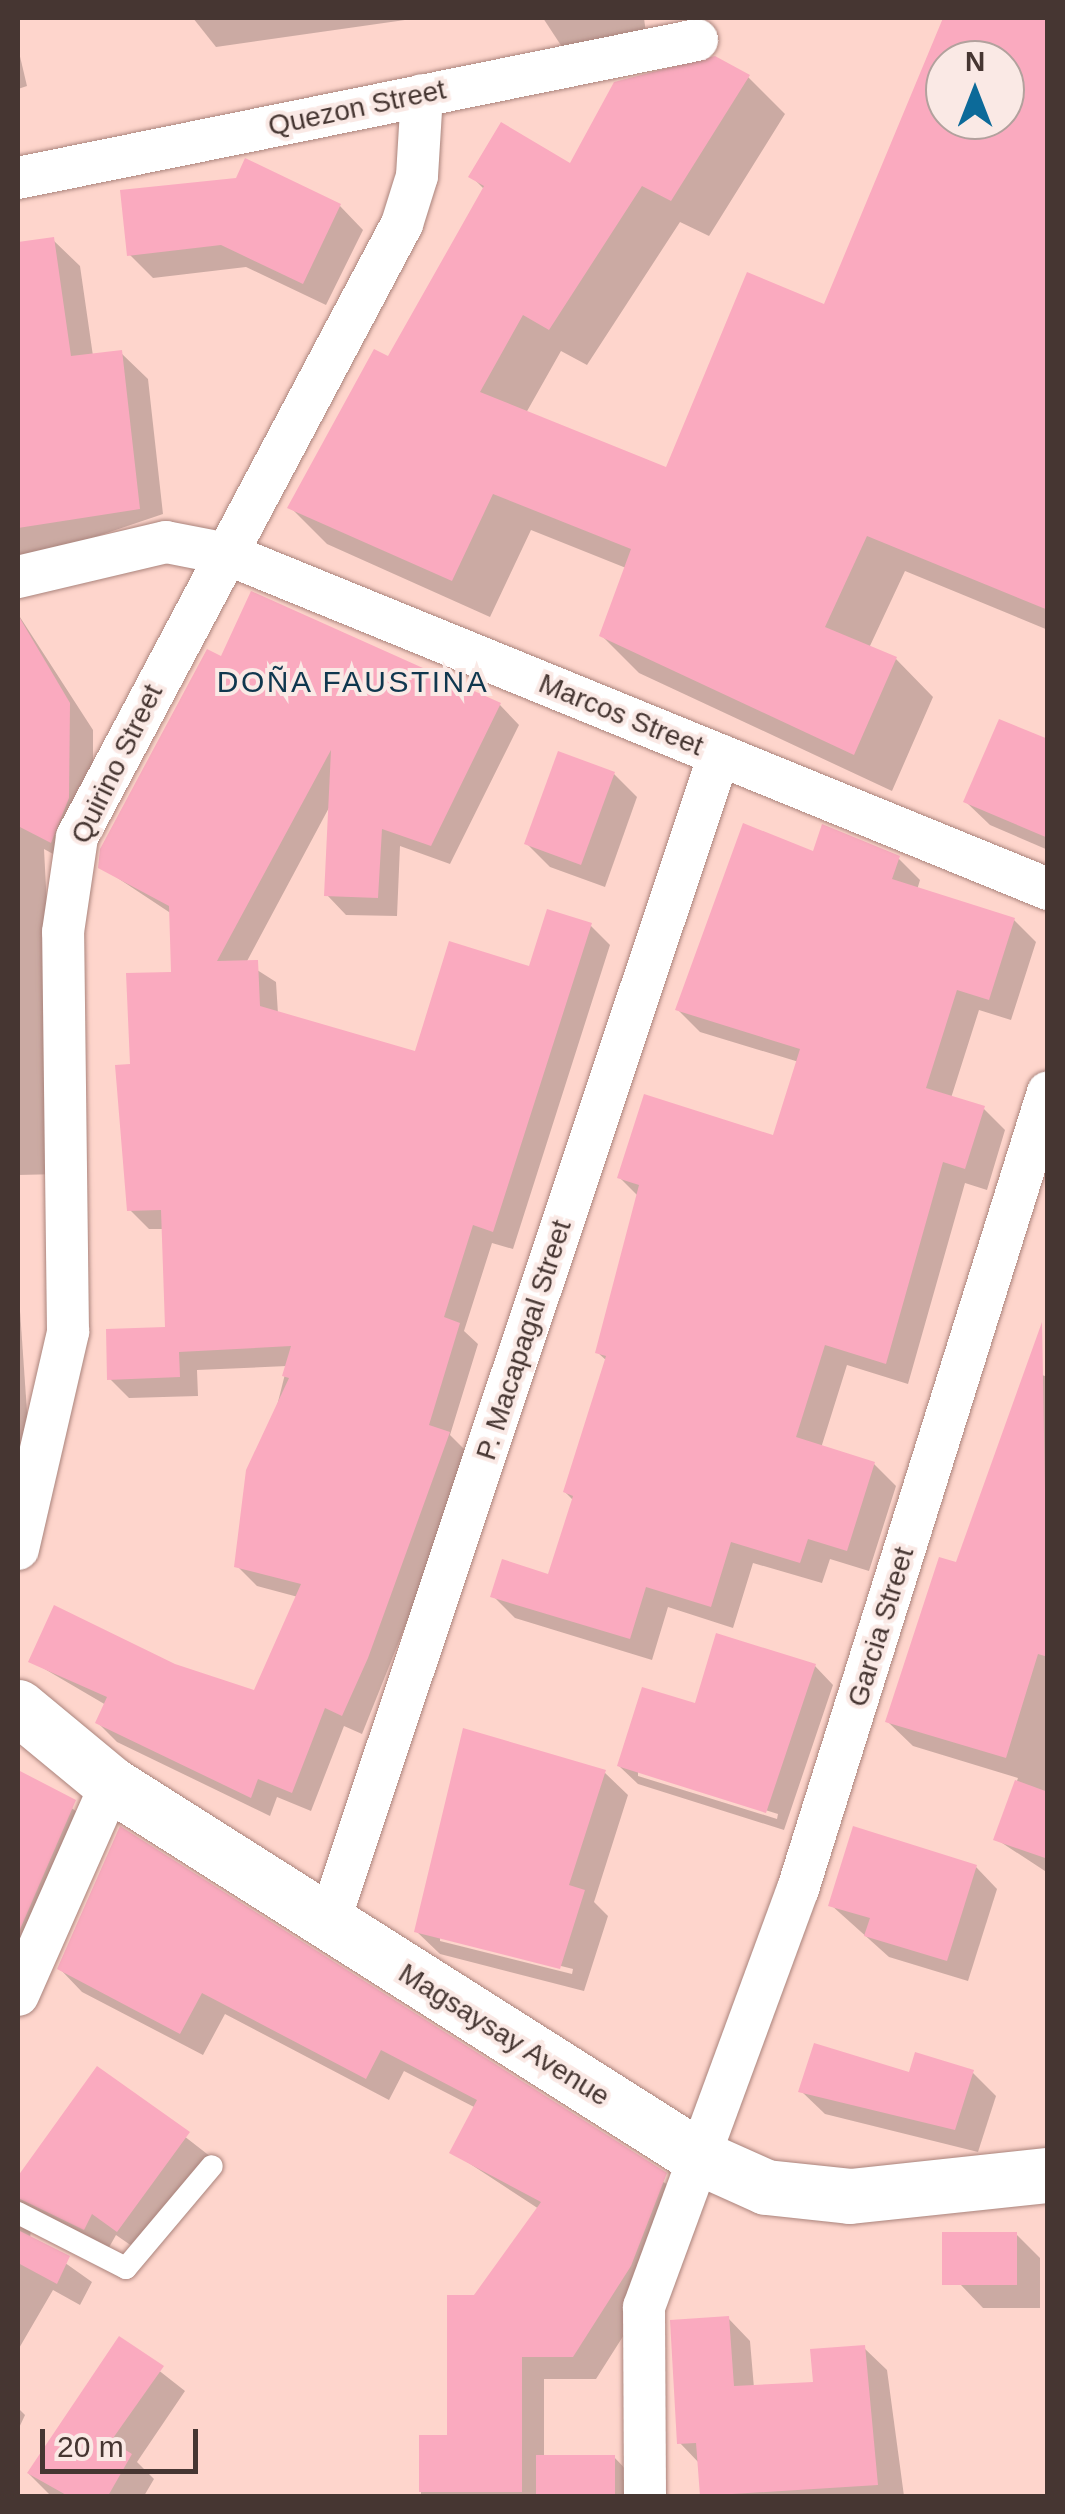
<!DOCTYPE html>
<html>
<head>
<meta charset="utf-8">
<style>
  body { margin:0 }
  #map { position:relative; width:1065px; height:2514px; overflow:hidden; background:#fed5cc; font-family:Helvetica,sans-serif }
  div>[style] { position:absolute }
  .shadow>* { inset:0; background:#0003 }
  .building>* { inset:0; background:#faaabf }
  .roads { filter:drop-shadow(0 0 2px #aa847c) drop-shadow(0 0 2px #aa847c) }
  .lane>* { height:22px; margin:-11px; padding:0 11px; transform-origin:11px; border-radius:11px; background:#fff }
  .street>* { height:42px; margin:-21px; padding:0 21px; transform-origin:21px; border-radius:21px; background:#fff }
  .secondary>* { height:55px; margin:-27.5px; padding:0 27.5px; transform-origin:27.5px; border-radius:27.5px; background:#fff }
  span { translate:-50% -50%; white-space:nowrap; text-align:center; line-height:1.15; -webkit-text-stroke:8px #fae9e5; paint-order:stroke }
  .street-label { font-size:28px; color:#463632 }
  .neighbourhood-label { font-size:30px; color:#0f374e; letter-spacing:2.5px }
  .frame { position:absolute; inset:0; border:20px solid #463632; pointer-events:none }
  .north { position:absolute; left:925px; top:40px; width:100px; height:100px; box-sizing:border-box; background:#fae9e5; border:2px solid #b2a19d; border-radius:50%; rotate:0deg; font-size:28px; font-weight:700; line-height:40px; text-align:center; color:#463632 }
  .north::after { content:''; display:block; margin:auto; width:35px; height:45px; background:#0c6a99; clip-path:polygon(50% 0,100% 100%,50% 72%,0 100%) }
  .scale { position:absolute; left:40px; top:2429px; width:158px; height:45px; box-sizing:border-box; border:5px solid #463632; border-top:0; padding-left:12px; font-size:30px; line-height:35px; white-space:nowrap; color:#463632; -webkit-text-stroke:8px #fae9e5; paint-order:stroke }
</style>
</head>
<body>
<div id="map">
  <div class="shadow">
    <div style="clip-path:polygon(193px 18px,419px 18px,216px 47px)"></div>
    <div style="clip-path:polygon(543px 18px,644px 18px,647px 41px,566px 53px)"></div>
    <div style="clip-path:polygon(evenodd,946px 18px,1048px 18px,1048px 630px,905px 571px,869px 648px,896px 659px,933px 697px,892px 791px,639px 673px,602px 636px,626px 568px,531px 530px,490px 617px,327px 544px,290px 507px,389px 360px,485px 190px,472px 177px,570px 166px,748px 77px,785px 114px,709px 236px,680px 222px,587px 365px,561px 351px,526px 413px,668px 470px,825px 307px,946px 18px,945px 60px,1005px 60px,1005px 120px,945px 120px,945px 60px)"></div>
    <div style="clip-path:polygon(18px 48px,27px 86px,18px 89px)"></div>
    <div style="clip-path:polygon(340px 206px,363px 230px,326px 305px,246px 267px,153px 278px,130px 255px)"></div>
    <div style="clip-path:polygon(53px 240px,80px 266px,93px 356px,121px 353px,148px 379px,163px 514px,18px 563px,18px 244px)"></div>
    <div style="clip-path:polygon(18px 614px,93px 730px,93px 823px,75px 866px,44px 849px,61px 1174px,18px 1175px)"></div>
    <div style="clip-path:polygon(222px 659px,500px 705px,519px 725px,450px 864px,400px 846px,397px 916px,346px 915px,327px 895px,331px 804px,246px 963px,276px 982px,278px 1014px,416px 1054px,590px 925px,610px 945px,513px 1249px,492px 1243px,464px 1331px,478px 1344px,450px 1435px,468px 1453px,452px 1509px,362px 1734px,344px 1726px,311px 1811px,277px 1797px,270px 1816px,117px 1742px,98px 1723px,106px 1705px,31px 1661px,174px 1667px,255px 1693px,298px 1597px,257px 1586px,237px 1566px,287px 1366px,197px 1370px,198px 1396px,129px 1398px,110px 1379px,168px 1330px,164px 1229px,149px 1229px,130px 1210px,132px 1067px,173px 974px,172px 914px,101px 867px)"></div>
    <div style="clip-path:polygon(1048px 742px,1048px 850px,990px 825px,966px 802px)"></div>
    <div style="clip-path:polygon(614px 774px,637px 797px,605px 887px,550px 867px,527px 844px)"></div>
    <div style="clip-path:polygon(815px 854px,898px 858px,920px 880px,917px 890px,1014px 920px,1036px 942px,1011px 1020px,979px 1010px,951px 1098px,983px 1108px,1005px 1130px,987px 1190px,965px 1183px,908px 1384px,847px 1365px,821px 1448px,874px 1464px,896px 1486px,869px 1571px,830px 1559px,822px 1583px,753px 1563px,733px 1628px,668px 1607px,652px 1660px,515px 1618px,493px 1596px,550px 1577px,574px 1501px,565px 1492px,607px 1361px,597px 1352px,639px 1197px,619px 1177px,774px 1138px,799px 1062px,700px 1032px,678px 1010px)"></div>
    <div style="clip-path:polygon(18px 1282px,33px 1498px,18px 1545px)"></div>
    <div style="clip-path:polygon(1027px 1370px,1048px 1377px,1048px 1873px,996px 1839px,1018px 1778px,913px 1746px,888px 1722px,958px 1565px)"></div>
    <div style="clip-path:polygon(evenodd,815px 1666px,833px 1685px,784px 1830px,638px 1784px,619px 1766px,815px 1666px,638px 1770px,778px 1814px,777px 1819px,638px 1776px,638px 1770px)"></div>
    <div style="clip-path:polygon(18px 1772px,98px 1826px,18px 1958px)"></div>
    <div style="clip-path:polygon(evenodd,604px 1772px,628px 1795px,594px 1902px,608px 1916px,584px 1991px,440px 1954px,416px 1931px,604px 1772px,440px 1936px,573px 1969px,572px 1974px,440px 1941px,440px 1936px)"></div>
    <div style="clip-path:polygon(121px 1830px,688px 2198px,653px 2289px,596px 2379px,544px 2379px,544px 2457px,614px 2457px,636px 2480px,636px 2496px,421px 2496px,421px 2437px,449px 2437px,475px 2297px,539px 2209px,452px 2152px,476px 2108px,404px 2071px,389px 2100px,225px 2014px,203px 2055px,82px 1992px,60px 1969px)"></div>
    <div style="clip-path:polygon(976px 1867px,997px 1889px,968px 1981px,889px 1957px,831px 1905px)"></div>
    <div style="clip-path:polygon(98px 2069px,211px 2157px,142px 2253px,116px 2235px,107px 2251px,32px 2222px,30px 2238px,92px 2282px,80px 2305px,53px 2290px,18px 2350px,18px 2180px)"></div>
    <div style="clip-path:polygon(972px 2072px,996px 2096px,978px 2152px,825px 2114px,801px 2091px)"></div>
    <div style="clip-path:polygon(1016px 2234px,1040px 2258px,1040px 2308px,983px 2308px,960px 2284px)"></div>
    <div style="clip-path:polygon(728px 2318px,750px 2341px,754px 2388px,816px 2384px,864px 2348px,887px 2370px,904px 2496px,703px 2496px,700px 2464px,680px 2443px)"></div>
    <div style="clip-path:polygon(120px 2340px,185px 2391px,137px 2462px,154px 2479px,144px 2496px,51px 2496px,29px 2474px)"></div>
    <div style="clip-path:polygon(18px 2408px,25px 2415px,18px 2430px)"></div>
  </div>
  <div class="building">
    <div style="clip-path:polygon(evenodd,943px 18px,1048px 18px,1048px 610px,867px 536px,825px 627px,897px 657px,854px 755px,599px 636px,631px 549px,493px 494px,452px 581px,287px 508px,374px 349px,388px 356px,453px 241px,484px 186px,468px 177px,501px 122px,570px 163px,614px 82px,715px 56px,750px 75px,671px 201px,642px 186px,549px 330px,523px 315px,480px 392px,666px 467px,747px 272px,824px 304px,943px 18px,945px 60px,1005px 60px,1005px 120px,945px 120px,945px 60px)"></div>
    <div style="clip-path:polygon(245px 158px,341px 204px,303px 284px,221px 245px,127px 256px,120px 190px,236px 178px)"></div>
    <div style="clip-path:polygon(54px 237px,71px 356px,122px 350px,140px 509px,18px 528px,18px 242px)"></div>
    <div style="clip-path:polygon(251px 591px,501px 703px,431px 846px,382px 829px,378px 898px,324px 896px,331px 750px,217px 961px,258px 960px,260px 1006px,415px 1051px,449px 941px,529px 966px,547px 909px,592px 923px,493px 1232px,473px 1225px,444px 1317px,460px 1323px,429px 1425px,450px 1432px,368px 1658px,342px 1716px,325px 1708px,292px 1793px,258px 1779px,251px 1798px,95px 1723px,107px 1697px,28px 1662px,54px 1605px,175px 1664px,254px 1690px,301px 1584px,234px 1567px,246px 1470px,289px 1378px,282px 1376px,291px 1346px,179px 1352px,180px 1377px,107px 1380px,106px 1329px,165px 1327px,161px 1210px,127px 1211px,115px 1065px,130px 1064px,126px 973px,171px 972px,169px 906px,98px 868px,100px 849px,207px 649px,221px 656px)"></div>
    <div style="clip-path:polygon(18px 615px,70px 703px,69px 798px,51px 843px,18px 826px)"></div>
    <div style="clip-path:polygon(999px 719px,1048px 739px,1048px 838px,963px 802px)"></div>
    <div style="clip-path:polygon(558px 751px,615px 772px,581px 865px,524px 844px)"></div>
    <div style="clip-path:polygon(743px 823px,813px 851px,822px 824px,900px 856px,892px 879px,1015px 918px,989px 1000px,957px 990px,926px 1088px,985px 1106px,965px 1169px,943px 1162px,886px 1364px,825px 1345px,796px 1437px,875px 1462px,847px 1551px,808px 1539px,800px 1563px,731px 1542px,711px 1607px,646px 1587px,630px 1639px,490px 1597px,502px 1559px,548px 1574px,573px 1496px,563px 1492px,606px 1356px,595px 1353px,639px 1185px,617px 1178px,644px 1094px,773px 1135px,800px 1049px,675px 1010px)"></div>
    <div style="clip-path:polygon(1042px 1322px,1048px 1657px,1038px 1654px,1006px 1758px,885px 1722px,939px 1557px,956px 1562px)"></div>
    <div style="clip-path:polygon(716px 1633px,816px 1664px,766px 1813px,617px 1766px,642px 1687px,695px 1703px)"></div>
    <div style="clip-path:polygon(463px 1728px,606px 1770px,569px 1885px,585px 1890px,560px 1969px,414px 1932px)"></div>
    <div style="clip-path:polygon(18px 1770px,76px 1800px,18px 1934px)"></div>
    <div style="clip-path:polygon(1015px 1780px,1048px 1792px,1048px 1859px,993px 1840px)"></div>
    <div style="clip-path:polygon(120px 1826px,667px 2173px,631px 2266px,573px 2357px,522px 2357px,522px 2492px,419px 2492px,419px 2435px,447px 2435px,447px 2295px,474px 2295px,541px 2202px,449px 2153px,477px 2100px,381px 2050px,366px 2079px,202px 1993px,180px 2034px,57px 1969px)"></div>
    <div style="clip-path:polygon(853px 1826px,977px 1865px,947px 1961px,864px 1936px,870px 1918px,828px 1906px)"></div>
    <div style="clip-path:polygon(814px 2043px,909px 2072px,915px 2052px,974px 2070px,955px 2130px,798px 2092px)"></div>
    <div style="clip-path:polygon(97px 2066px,190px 2132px,117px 2232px,92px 2214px,84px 2230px,18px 2198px,18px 2176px)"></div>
    <div style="clip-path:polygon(18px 2230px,70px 2256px,57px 2284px,18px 2263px)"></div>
    <div style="clip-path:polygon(942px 2232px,1017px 2232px,1017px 2285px,942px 2285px)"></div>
    <div style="clip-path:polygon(729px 2316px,734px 2386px,813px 2382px,810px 2349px,865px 2345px,878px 2485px,700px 2496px,696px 2443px,677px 2444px,670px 2320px)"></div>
    <div style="clip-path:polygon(119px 2336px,164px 2366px,111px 2441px,132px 2454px,108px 2496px,68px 2496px,27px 2473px)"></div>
    <div style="clip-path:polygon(536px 2455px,615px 2455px,615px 2496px,536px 2496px)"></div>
  </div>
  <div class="roads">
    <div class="lane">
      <div style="left:18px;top:2213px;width:121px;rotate:27deg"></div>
      <div style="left:126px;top:2268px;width:133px;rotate:-49.9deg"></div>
    </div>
    <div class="street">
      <div style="left:18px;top:178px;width:693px;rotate:-11.49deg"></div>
      <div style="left:18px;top:577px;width:152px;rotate:-13.3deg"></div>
      <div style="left:166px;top:542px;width:62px;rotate:11.1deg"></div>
      <div style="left:227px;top:554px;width:887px;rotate:22.2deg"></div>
      <div style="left:18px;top:1549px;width:223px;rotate:-77deg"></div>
      <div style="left:68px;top:1332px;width:400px;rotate:-90.7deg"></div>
      <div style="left:63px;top:932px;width:96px;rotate:-81.6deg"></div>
      <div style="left:77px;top:837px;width:694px;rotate:-62.07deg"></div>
      <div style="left:402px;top:224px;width:50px;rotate:-72.6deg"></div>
      <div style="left:417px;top:176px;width:81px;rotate:-86.5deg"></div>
      <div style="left:328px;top:1925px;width:1234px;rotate:-71.52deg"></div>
      <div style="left:18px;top:1995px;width:231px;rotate:-66.2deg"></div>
      <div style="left:645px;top:2496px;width:189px;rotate:-90.3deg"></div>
      <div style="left:644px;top:2307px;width:445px;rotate:-69.8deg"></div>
      <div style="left:798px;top:1889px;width:835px;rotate:-72.58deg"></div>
    </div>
    <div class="secondary">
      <div style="left:18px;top:1707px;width:121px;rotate:39.6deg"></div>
      <div style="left:111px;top:1784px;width:696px;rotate:32.39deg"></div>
      <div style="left:699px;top:2157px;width:73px;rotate:24.1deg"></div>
      <div style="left:766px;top:2187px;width:84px;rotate:6.1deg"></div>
      <div style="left:850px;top:2196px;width:199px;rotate:-6.1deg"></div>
    </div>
  </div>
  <div class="street-label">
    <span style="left:357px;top:108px;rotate:-12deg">Quezon Street</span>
    <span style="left:621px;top:715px;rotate:22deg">Marcos Street</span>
    <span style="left:117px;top:764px;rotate:-64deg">Quirino Street</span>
    <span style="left:524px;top:1340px;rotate:-72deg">P. Macapagal Street</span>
    <span style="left:881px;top:1627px;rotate:-73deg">Garcia Street</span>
    <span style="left:504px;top:2035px;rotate:32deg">Magsaysay Avenue</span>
  </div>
  <div class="neighbourhood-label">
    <span style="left:353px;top:682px">DOÑA FAUSTINA</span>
  </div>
  <div class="frame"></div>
  <div class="north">N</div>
  <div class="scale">20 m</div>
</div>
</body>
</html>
